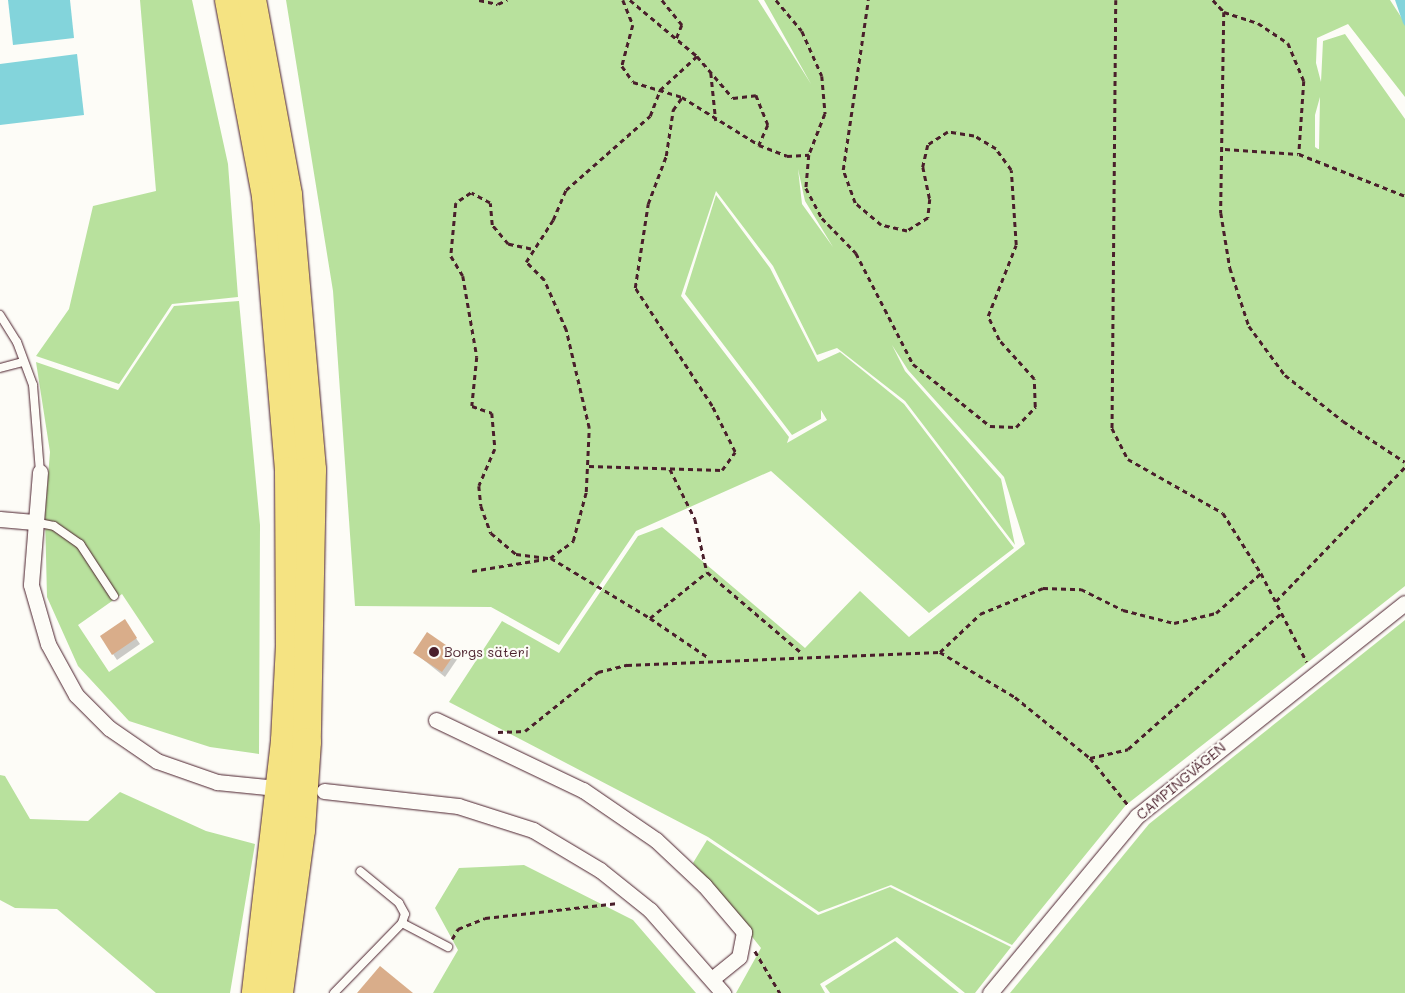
<!DOCTYPE html>
<html>
<head>
<meta charset="utf-8">
<style>
  body { margin:0 }
  #map { position:relative; width:1405px; height:993px; overflow:hidden; background:#fdfcf7; font-family:Mali,sans-serif }
  div>[style] { position:absolute }
  .green>* { inset:0; background:#b8e19d }
  .water>* { inset:0; background:#83d4db }
  .shadow>* { inset:0; background:#0003 }
  .building>* { inset:0; background:#d9ad8a }
  .path>* { height:2.5px; margin-top:-1.25px; transform-origin:0; background:repeating-linear-gradient(90deg,#4a1f2b 0 5px,transparent 0 9px) }
  .roads { filter:drop-shadow(0 0 1px #4a1f2b) drop-shadow(0 0 1px #4a1f2b) }
  .lane>* { height:8px; margin:-4px; padding:0 4px; transform-origin:4px; border-radius:4px; background:#fdfcf7 }
  .street>* { height:15px; margin:-7.5px; padding:0 7.5px; transform-origin:7.5px; border-radius:7.5px; background:#fdfcf7 }
  .highway>* { height:28px; margin:-14px; padding:0 14px; transform-origin:14px; border-radius:14px; background:#f5e382 }
  .dots>* { width:14px; height:14px; translate:-50% -50%; box-sizing:border-box; border:2px solid #fdfcf7; border-radius:50% }
  span { translate:-50% -50%; white-space:nowrap; text-align:center; line-height:1.15; -webkit-text-stroke:4.5px #fdfcf7; paint-order:stroke }
  .poi-label { font-size:14px; color:#4a1f2b }
  .left { translate:0 -50%; text-align:left }
  .street-label { font-size:14px; color:#4a1f2b }
</style>
</head>
<body>
<div id="map">
  <div class="green">
    <div style="clip-path:polygon(140px 0,192px 0,228px 164px,238px 297px,172px 304px,119px 384px,36px 356px,69px 309px,93px 206px,156px 191px)"></div>
    <div style="clip-path:polygon(evenodd,286px 0,758px 0,811px 84px,764px 0,1390px 0,1405px 23px,1405px 97px,1348px 24px,1317px 38px,1316px 63px,1321px 82px,1323px 41px,1345px 34px,1405px 119px,1405px 586px,1126px 805px,1012px 945px,891px 885px,819px 912px,708px 837px,449px 702px,502px 621px,559px 653px,638px 536px,662px 527px,805px 648px,860px 591px,909px 637px,1025px 544px,1004px 477px,908px 370px,892px 345px,905px 371px,1001px 479px,1015px 545px,905px 401px,837px 348px,817px 355px,773px 266px,716px 191px,681px 296px,789px 437px,787px 443px,827px 420px,821px 410px,821px 419px,792px 435px,685px 294px,716px 195px,770px 268px,818px 362px,840px 352px,904px 404px,1014px 548px,929px 613px,771px 471px,636px 531px,559px 645px,491px 607px,355px 606px,333px 291px,286px 0,1320px 97px,1319px 149px,1318px 149px,1315px 147px,1315px 115px,1320px 97px,286px 0,798px 169px,805px 201px,833px 247px,802px 204px,798px 169px)"></div>
    <div style="clip-path:polygon(evenodd,239px 301px,260px 525px,259px 754px,210px 747px,129px 721px,78px 666px,47px 597px,45px 515px,50px 452px,36px 362px,118px 390px,174px 306px,239px 301px,122px 594px,154px 642px,109px 672px,78px 625px,122px 594px)"></div>
    <div style="clip-path:polygon(1405px 620px,1405px 993px,1010px 993px,1149px 824px)"></div>
    <div style="clip-path:polygon(0 775px,5px 776px,30px 819px,88px 821px,120px 792px,206px 831px,255px 844px,230px 993px,156px 993px,57px 909px,15px 908px,0 900px)"></div>
    <div style="clip-path:polygon(707px 840px,818px 915px,890px 887px,1011px 947px,975px 993px,965px 993px,897px 937px,820px 984px,825px 993px,736px 993px,761px 948px,693px 863px)"></div>
    <div style="clip-path:polygon(524px 865px,633px 920px,696px 993px,433px 993px,458px 950px,435px 908px,459px 868px)"></div>
    <div style="clip-path:polygon(895px 941px,959px 993px,830px 993px,825px 986px)"></div>
  </div>
  <div class="water">
    <div style="clip-path:polygon(8px 0,70px 0,74px 38px,13px 45px)"></div>
    <div style="clip-path:polygon(1395px 0,1405px 0,1405px 26px,1403px 23px)"></div>
    <div style="clip-path:polygon(77px 54px,84px 115px,0 125px,0 64px)"></div>
  </div>
  <div class="shadow">
    <div style="clip-path:polygon(124px 621px,140px 644px,117px 660px,105px 642px)"></div>
    <div style="clip-path:polygon(415px 653px,455px 653px,458px 658px,445px 677px)"></div>
  </div>
  <div class="building">
    <div style="clip-path:polygon(125px 619px,137px 638px,112px 655px,100px 636px)"></div>
    <div style="clip-path:polygon(427px 632px,456px 652px,442px 672px,413px 653px)"></div>
    <div style="clip-path:polygon(380px 966px,413px 993px,357px 993px)"></div>
  </div>
  <div class="path">
    <div style="left:479px;top:0;width:19px;rotate:12deg"></div>
    <div style="left:498px;top:4px;width:10px;rotate:-24deg"></div>
    <div style="left:623px;top:0;width:27px;rotate:68deg"></div>
    <div style="left:633px;top:25px;width:42px;rotate:105deg"></div>
    <div style="left:622px;top:66px;width:19px;rotate:55deg"></div>
    <div style="left:633px;top:82px;width:51px;rotate:17deg"></div>
    <div style="left:630px;top:0;width:87px;rotate:39.9deg"></div>
    <div style="left:697px;top:56px;width:55px;rotate:49.4deg"></div>
    <div style="left:733px;top:98px;width:23px;rotate:-7deg"></div>
    <div style="left:756px;top:95px;width:32px;rotate:68deg"></div>
    <div style="left:768px;top:125px;width:22px;rotate:114deg"></div>
    <div style="left:662px;top:0;width:32px;rotate:51deg"></div>
    <div style="left:682px;top:25px;width:16px;rotate:112deg"></div>
    <div style="left:776px;top:0;width:40px;rotate:50deg"></div>
    <div style="left:802px;top:31px;width:49px;rotate:66deg"></div>
    <div style="left:822px;top:76px;width:38px;rotate:85deg"></div>
    <div style="left:825px;top:114px;width:44px;rotate:111.3deg"></div>
    <div style="left:809px;top:155px;width:33px;rotate:95deg"></div>
    <div style="left:806px;top:188px;width:34px;rotate:62deg"></div>
    <div style="left:822px;top:218px;width:49px;rotate:45.8deg"></div>
    <div style="left:856px;top:253px;width:125px;rotate:62.8deg"></div>
    <div style="left:913px;top:364px;width:99px;rotate:38.8deg"></div>
    <div style="left:990px;top:426px;width:26px;rotate:2deg"></div>
    <div style="left:1016px;top:427px;width:28px;rotate:-46deg"></div>
    <div style="left:1035px;top:407px;width:28px;rotate:-92deg"></div>
    <div style="left:1034px;top:379px;width:52px;rotate:-131.9deg"></div>
    <div style="left:999px;top:340px;width:26px;rotate:-115deg"></div>
    <div style="left:988px;top:316px;width:76px;rotate:-68.5deg"></div>
    <div style="left:1016px;top:245px;width:75px;rotate:-93.8deg"></div>
    <div style="left:1011px;top:170px;width:26px;rotate:-126deg"></div>
    <div style="left:996px;top:149px;width:26px;rotate:-149deg"></div>
    <div style="left:974px;top:136px;width:26px;rotate:-171deg"></div>
    <div style="left:948px;top:132px;width:24px;rotate:147deg"></div>
    <div style="left:928px;top:145px;width:23px;rotate:103deg"></div>
    <div style="left:923px;top:167px;width:33px;rotate:78deg"></div>
    <div style="left:930px;top:199px;width:19px;rotate:96deg"></div>
    <div style="left:928px;top:218px;width:25px;rotate:148deg"></div>
    <div style="left:907px;top:231px;width:27px;rotate:-167deg"></div>
    <div style="left:881px;top:225px;width:34px;rotate:-140deg"></div>
    <div style="left:855px;top:203px;width:35px;rotate:-110deg"></div>
    <div style="left:843px;top:170px;width:172px;rotate:-81.6deg"></div>
    <div style="left:1116px;top:0;width:428px;rotate:90.5deg"></div>
    <div style="left:1112px;top:428px;width:35px;rotate:63deg"></div>
    <div style="left:1128px;top:459px;width:109px;rotate:29.6deg"></div>
    <div style="left:1223px;top:513px;width:71px;rotate:57.7deg"></div>
    <div style="left:1261px;top:573px;width:100px;rotate:62.7deg"></div>
    <div style="left:1213px;top:0;width:16px;rotate:47deg"></div>
    <div style="left:1224px;top:12px;width:36px;rotate:18deg"></div>
    <div style="left:1258px;top:23px;width:36px;rotate:34deg"></div>
    <div style="left:1288px;top:43px;width:41px;rotate:67.2deg"></div>
    <div style="left:1304px;top:81px;width:73px;rotate:93.9deg"></div>
    <div style="left:1299px;top:154px;width:114px;rotate:21.6deg"></div>
    <div style="left:1224px;top:12px;width:201px;rotate:90.9deg"></div>
    <div style="left:1221px;top:213px;width:56px;rotate:80.7deg"></div>
    <div style="left:1230px;top:268px;width:61px;rotate:71.9deg"></div>
    <div style="left:1249px;top:326px;width:61px;rotate:53.7deg"></div>
    <div style="left:1285px;top:375px;width:74px;rotate:38.4deg"></div>
    <div style="left:1343px;top:421px;width:74px;rotate:33.5deg"></div>
    <div style="left:711px;top:73px;width:48px;rotate:84.1deg"></div>
    <div style="left:1225px;top:149px;width:73px;rotate:3.9deg"></div>
    <div style="left:531px;top:249px;width:24px;rotate:-168deg"></div>
    <div style="left:508px;top:244px;width:25px;rotate:-130deg"></div>
    <div style="left:492px;top:225px;width:22px;rotate:-95deg"></div>
    <div style="left:490px;top:203px;width:21px;rotate:-152deg"></div>
    <div style="left:471px;top:193px;width:18px;rotate:146deg"></div>
    <div style="left:456px;top:203px;width:53px;rotate:95.4deg"></div>
    <div style="left:451px;top:256px;width:23px;rotate:59deg"></div>
    <div style="left:463px;top:276px;width:82px;rotate:80.2deg"></div>
    <div style="left:477px;top:357px;width:49px;rotate:95.8deg"></div>
    <div style="left:472px;top:406px;width:21px;rotate:19deg"></div>
    <div style="left:492px;top:413px;width:36px;rotate:85deg"></div>
    <div style="left:495px;top:449px;width:40px;rotate:113.4deg"></div>
    <div style="left:479px;top:486px;width:20px;rotate:84deg"></div>
    <div style="left:481px;top:506px;width:29px;rotate:70deg"></div>
    <div style="left:491px;top:533px;width:33px;rotate:40deg"></div>
    <div style="left:516px;top:554px;width:34px;rotate:7deg"></div>
    <div style="left:550px;top:558px;width:29px;rotate:-36deg"></div>
    <div style="left:573px;top:541px;width:51px;rotate:-75.1deg"></div>
    <div style="left:586px;top:492px;width:64px;rotate:-87.3deg"></div>
    <div style="left:589px;top:428px;width:101px;rotate:-103.2deg"></div>
    <div style="left:566px;top:330px;width:55px;rotate:-113.7deg"></div>
    <div style="left:544px;top:280px;width:25px;rotate:-135deg"></div>
    <div style="left:526px;top:262px;width:50px;rotate:-57.3deg"></div>
    <div style="left:553px;top:220px;width:33px;rotate:-67deg"></div>
    <div style="left:566px;top:190px;width:112px;rotate:-41.4deg"></div>
    <div style="left:650px;top:116px;width:28px;rotate:-69deg"></div>
    <div style="left:660px;top:90px;width:50px;rotate:-42.6deg"></div>
    <div style="left:589px;top:466px;width:133px;rotate:1.7deg"></div>
    <div style="left:722px;top:470px;width:22px;rotate:-54deg"></div>
    <div style="left:735px;top:452px;width:51px;rotate:-116.6deg"></div>
    <div style="left:712px;top:406px;width:141px;rotate:-123.1deg"></div>
    <div style="left:635px;top:288px;width:85px;rotate:-81.2deg"></div>
    <div style="left:648px;top:204px;width:51px;rotate:-69.4deg"></div>
    <div style="left:666px;top:156px;width:47px;rotate:-81.3deg"></div>
    <div style="left:673px;top:110px;width:16px;rotate:-55deg"></div>
    <div style="left:682px;top:97px;width:91px;rotate:31.9deg"></div>
    <div style="left:759px;top:145px;width:30px;rotate:21deg"></div>
    <div style="left:787px;top:156px;width:22px;rotate:-3deg"></div>
    <div style="left:670px;top:469px;width:56px;rotate:63.4deg"></div>
    <div style="left:695px;top:519px;width:54px;rotate:77.2deg"></div>
    <div style="left:551px;top:558px;width:116px;rotate:31.2deg"></div>
    <div style="left:650px;top:618px;width:73px;rotate:-38.9deg"></div>
    <div style="left:707px;top:572px;width:125px;rotate:40.5deg"></div>
    <div style="left:472px;top:571px;width:74px;rotate:-9.3deg"></div>
    <div style="left:1276px;top:601px;width:186px;rotate:-46.1deg"></div>
    <div style="left:650px;top:618px;width:71px;rotate:34.1deg"></div>
    <div style="left:940px;top:652px;width:87px;rotate:31deg"></div>
    <div style="left:1015px;top:697px;width:97px;rotate:39.1deg"></div>
    <div style="left:1090px;top:758px;width:62px;rotate:50.9deg"></div>
    <div style="left:498px;top:732px;width:27px;rotate:-2deg"></div>
    <div style="left:525px;top:731px;width:94px;rotate:-38.9deg"></div>
    <div style="left:598px;top:672px;width:30px;rotate:-14deg"></div>
    <div style="left:627px;top:665px;width:313px;rotate:-2.4deg"></div>
    <div style="left:940px;top:652px;width:55px;rotate:-43.5deg"></div>
    <div style="left:980px;top:614px;width:68px;rotate:-22.4deg"></div>
    <div style="left:1043px;top:588px;width:38px;rotate:2deg"></div>
    <div style="left:1081px;top:589px;width:47px;rotate:26.6deg"></div>
    <div style="left:1123px;top:610px;width:53px;rotate:14.3deg"></div>
    <div style="left:1174px;top:623px;width:43px;rotate:-13.4deg"></div>
    <div style="left:1216px;top:613px;width:60px;rotate:-41.6deg"></div>
    <div style="left:1090px;top:758px;width:39px;rotate:-13deg"></div>
    <div style="left:1128px;top:749px;width:205px;rotate:-41.6deg"></div>
    <div style="left:452px;top:939px;width:12px;rotate:-59deg"></div>
    <div style="left:458px;top:929px;width:29px;rotate:-22deg"></div>
    <div style="left:485px;top:918px;width:134px;rotate:-6.4deg"></div>
    <div style="left:755px;top:951px;width:49px;rotate:59.2deg"></div>
  </div>
  <div class="roads">
    <div class="lane">
      <div style="left:0;top:315px;width:32px;rotate:58deg"></div>
      <div style="left:17px;top:342px;width:46px;rotate:69.6deg"></div>
      <div style="left:33px;top:385px;width:87px;rotate:85.4deg"></div>
      <div style="left:0;top:368px;width:24px;rotate:-15deg"></div>
      <div style="left:34px;top:522px;width:20px;rotate:11deg"></div>
      <div style="left:54px;top:526px;width:32px;rotate:35deg"></div>
      <div style="left:80px;top:544px;width:62px;rotate:56.8deg"></div>
      <div style="left:402px;top:923px;width:52px;rotate:27.6deg"></div>
      <div style="left:334px;top:993px;width:98px;rotate:-45.8deg"></div>
      <div style="left:402px;top:923px;width:9px;rotate:-72deg"></div>
      <div style="left:405px;top:914px;width:13px;rotate:-119deg"></div>
      <div style="left:399px;top:903px;width:50px;rotate:-140.6deg"></div>
    </div>
    <div class="street">
      <div style="left:40px;top:472px;width:113px;rotate:94.6deg"></div>
      <div style="left:31px;top:585px;width:61px;rotate:73.9deg"></div>
      <div style="left:48px;top:644px;width:58px;rotate:61.2deg"></div>
      <div style="left:76px;top:695px;width:47px;rotate:45deg"></div>
      <div style="left:109px;top:728px;width:58px;rotate:34.5deg"></div>
      <div style="left:157px;top:761px;width:64px;rotate:19.3deg"></div>
      <div style="left:217px;top:782px;width:50px;rotate:5.7deg"></div>
      <div style="left:0;top:519px;width:34px;rotate:5deg"></div>
      <div style="left:436px;top:720px;width:163px;rotate:25.5deg"></div>
      <div style="left:583px;top:790px;width:88px;rotate:34.4deg"></div>
      <div style="left:656px;top:840px;width:66px;rotate:43.2deg"></div>
      <div style="left:704px;top:885px;width:62px;rotate:49.6deg"></div>
      <div style="left:744px;top:932px;width:25px;rotate:101deg"></div>
      <div style="left:739px;top:957px;width:35px;rotate:141deg"></div>
      <div style="left:324px;top:791px;width:135px;rotate:6.4deg"></div>
      <div style="left:458px;top:806px;width:79px;rotate:17.7deg"></div>
      <div style="left:533px;top:830px;width:78px;rotate:30.8deg"></div>
      <div style="left:600px;top:870px;width:64px;rotate:38.7deg"></div>
      <div style="left:650px;top:910px;width:111px;rotate:48.7deg"></div>
      <div style="left:990px;top:993px;width:230px;rotate:-50.3deg"></div>
      <div style="left:1137px;top:816px;width:342px;rotate:-38.5deg"></div>
    </div>
    <div class="highway">
      <div style="left:229px;top:0;width:199px;rotate:79.3deg"></div>
      <div style="left:266px;top:196px;width:276px;rotate:85.2deg"></div>
      <div style="left:289px;top:471px;width:174px;rotate:89.7deg"></div>
      <div style="left:290px;top:645px;width:96px;rotate:93deg"></div>
      <div style="left:285px;top:741px;width:254px;rotate:96.6deg"></div>
      <div style="left:252px;top:0;width:198px;rotate:79.5deg"></div>
      <div style="left:288px;top:195px;width:276px;rotate:85deg"></div>
      <div style="left:312px;top:470px;width:272px;rotate:91.1deg"></div>
      <div style="left:307px;top:742px;width:88px;rotate:93.9deg"></div>
      <div style="left:301px;top:830px;width:164px;rotate:97.7deg"></div>
    </div>
  </div>
  <div class="dots">
    <div style="left:434px;top:652px;background:#4a1f2b"></div>
  </div>
  <div class="poi-label">
    <span class="left" style="left:444px;top:652px">Borgs säteri</span>
  </div>
  <div class="street-label">
    <span style="left:1181px;top:781px;rotate:-40deg">CAMPINGVÄGEN</span>
  </div>
</div>
</body>
</html>
